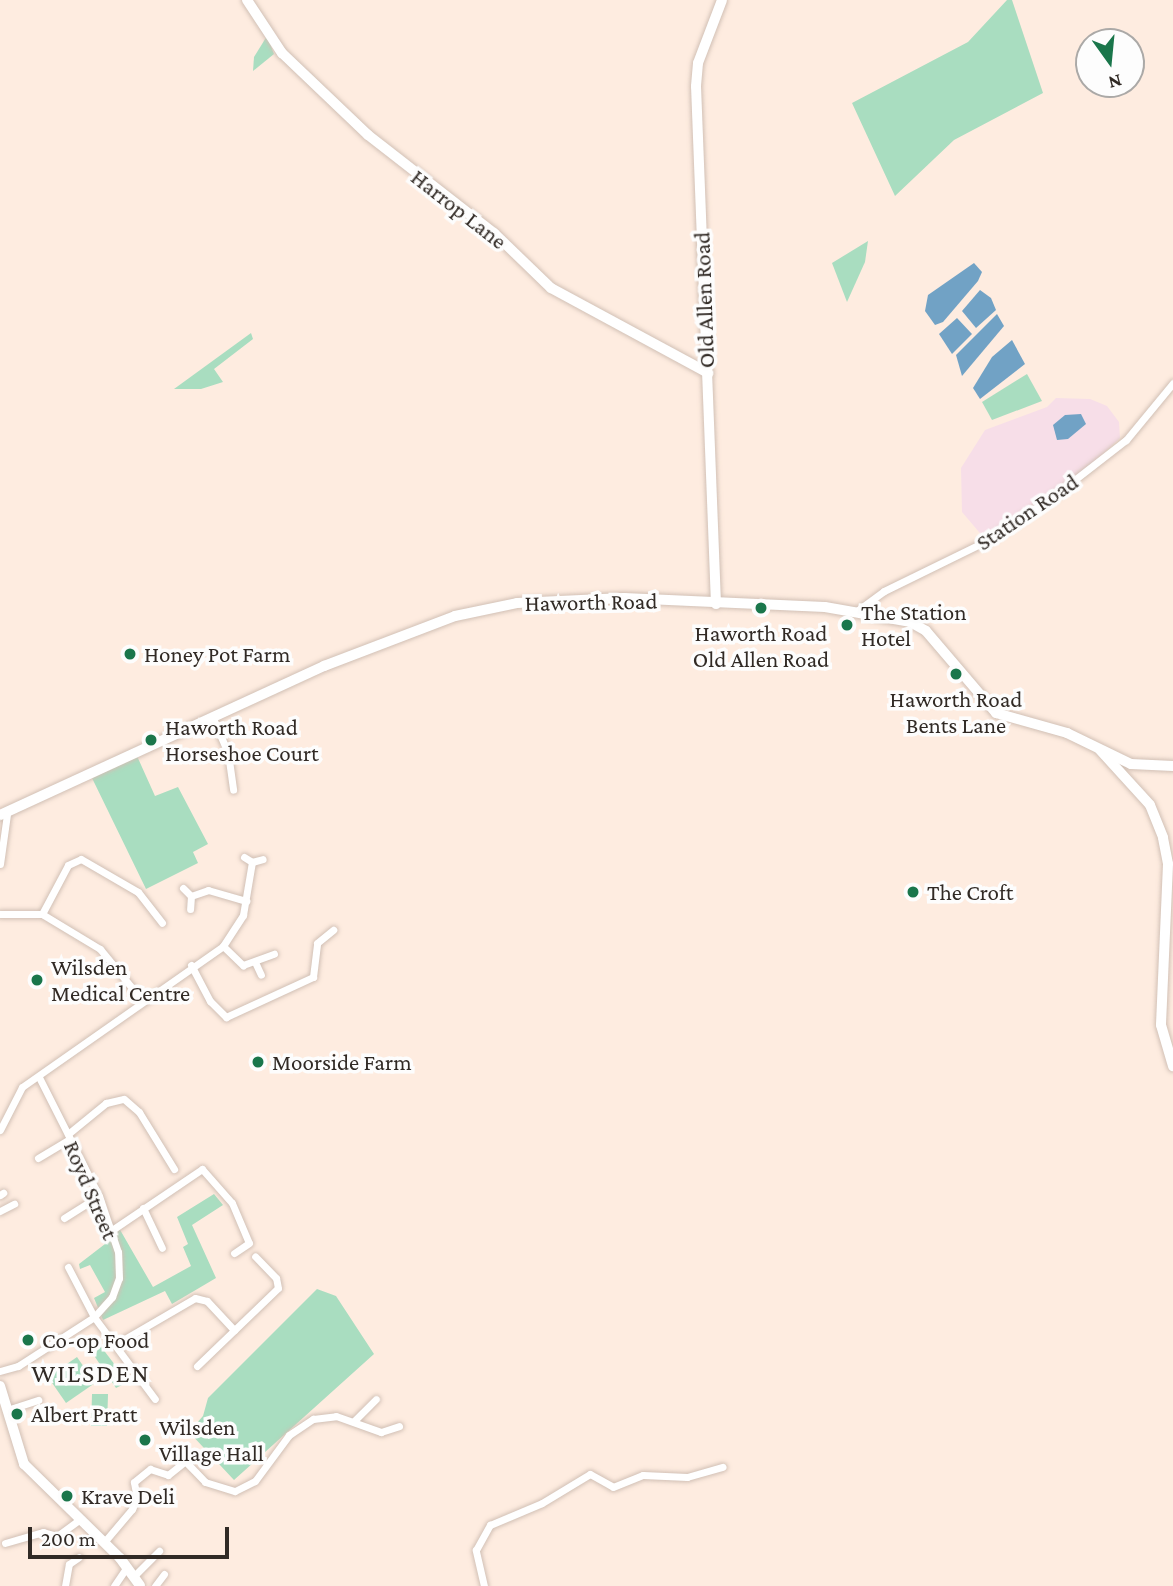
<!DOCTYPE html>
<html>
<head>
<meta charset="utf-8">
<style>
  body { margin:0 }
  #map { position:relative; width:1173px; height:1586px; overflow:hidden; background:#feece0; font-family:"Crimson Pro",serif }
  div>[style] { position:absolute }
  .industrial>* { inset:0; background:#f7dee8 }
  .green>* { inset:0; background:#a9ddc0 }
  .water>* { inset:0; background:#71a2c5 }
  .roads { filter:drop-shadow(0 0 2px #d1c0b5) drop-shadow(0 0 2px #d1c0b5) }
  .street>* { height:7px; margin:-3.5px; padding:0 3.5px; transform-origin:3.5px; border-radius:3.5px; background:#fff }
  .secondary>* { height:10px; margin:-5px; padding:0 5px; transform-origin:5px; border-radius:5px; background:#fff }
  .dots>* { width:19px; height:19px; translate:-50% -50%; box-sizing:border-box; border:4px solid #fdfdfd; border-radius:50% }
  span { translate:-50% -50%; white-space:nowrap; text-align:center; line-height:1.15; -webkit-text-stroke:7px #fdfdfd; paint-order:stroke }
  .street-label { font-size:23px; color:#312a25 }
  .poi-label { font-size:23px; color:#312a25 }
  .left { translate:0 -50%; text-align:left }
  .quarter-label { font-size:26px; color:#312a25; letter-spacing:2px }
  .north { position:absolute; left:1075px; top:28px; width:70px; height:70px; box-sizing:border-box; background:#fdfdfd; border:2px solid #aba9a7; border-radius:50%; rotate:165deg; font-size:19px; font-weight:700; line-height:28px; text-align:center; color:#312a25 }
  .north::after { content:''; display:block; margin:auto; width:24px; height:32px; background:#1a764b; clip-path:polygon(50% 0,100% 100%,50% 72%,0 100%) }
  .scale { position:absolute; left:28px; top:1527px; width:201px; height:32px; box-sizing:border-box; border:4px solid #312a25; border-top:0; padding-left:9px; font-size:21px; line-height:24px; white-space:nowrap; color:#312a25; -webkit-text-stroke:5px #fdfdfd; paint-order:stroke }
</style>
</head>
<body>
<div id="map">
  <div class="industrial">
    <div style="clip-path:polygon(1056px 398px,1090px 399px,1107px 406px,1119px 422px,1120px 438px,1079px 476px,985px 539px,962px 512px,961px 468px,985px 430px,1047px 407px)"></div>
  </div>
  <div class="green">
    <div style="clip-path:polygon(1007px 0,1012px 0,1043px 93px,954px 140px,895px 196px,852px 103px,968px 42px)"></div>
    <div style="clip-path:polygon(267px 36px,274px 54px,253px 71px,254px 57px)"></div>
    <div style="clip-path:polygon(868px 241px,865px 262px,847px 302px,832px 263px)"></div>
    <div style="clip-path:polygon(251px 333px,253px 339px,214px 369px,223px 382px,201px 389px,174px 389px)"></div>
    <div style="clip-path:polygon(1027px 374px,1042px 401px,992px 420px,982px 402px)"></div>
    <div style="clip-path:polygon(137px 756px,155px 796px,178px 787px,208px 844px,193px 852px,198px 863px,146px 889px,92px 778px)"></div>
    <div style="clip-path:polygon(214px 1194px,223px 1205px,192px 1225px,216px 1278px,172px 1304px,165px 1291px,103px 1320px,94px 1298px,105px 1292px,90px 1265px,80px 1269px,79px 1264px,105px 1244px,96px 1228px,104px 1222px,107px 1236px,119px 1228px,153px 1287px,191px 1266px,183px 1247px,188px 1244px,177px 1217px)"></div>
    <div style="clip-path:polygon(317px 1289px,336px 1296px,374px 1354px,234px 1480px,189px 1432px,203px 1416px,208px 1398px)"></div>
    <div style="clip-path:polygon(99px 1344px,128px 1382px,116px 1388px,95px 1357px)"></div>
    <div style="clip-path:polygon(77px 1357px,95px 1383px,66px 1403px,48px 1377px)"></div>
    <div style="clip-path:polygon(92px 1394px,108px 1394px,107px 1426px,91px 1426px)"></div>
  </div>
  <div class="water">
    <div style="clip-path:polygon(974px 263px,982px 272px,978px 281px,943px 322px,935px 325px,925px 311px,928px 295px)"></div>
    <div style="clip-path:polygon(980px 290px,991px 298px,996px 310px,976px 328px,962px 311px)"></div>
    <div style="clip-path:polygon(997px 314px,1004px 326px,962px 376px,956px 355px)"></div>
    <div style="clip-path:polygon(957px 318px,972px 334px,952px 354px,939px 334px)"></div>
    <div style="clip-path:polygon(1012px 340px,1025px 364px,980px 399px,973px 388px,992px 357px)"></div>
    <div style="clip-path:polygon(1081px 414px,1086px 424px,1068px 439px,1057px 440px,1053px 425px,1065px 415px)"></div>
  </div>
  <div class="roads">
    <div class="street">
      <div style="left:858px;top:610px;width:32px;rotate:-36deg"></div>
      <div style="left:884px;top:591px;width:114px;rotate:-26.1deg"></div>
      <div style="left:986px;top:541px;width:83px;rotate:-33.7deg"></div>
      <div style="left:1055px;top:495px;width:90px;rotate:-37.8deg"></div>
      <div style="left:1126px;top:440px;width:74px;rotate:-50.5deg"></div>
      <div style="left:212px;top:716px;width:40px;rotate:66.6deg"></div>
      <div style="left:228px;top:753px;width:37px;rotate:82deg"></div>
      <div style="left:244px;top:857px;width:9px;rotate:32deg"></div>
      <div style="left:252px;top:862px;width:11px;rotate:-15deg"></div>
      <div style="left:0;top:864px;width:50px;rotate:-82deg"></div>
      <div style="left:183px;top:888px;width:11px;rotate:45deg"></div>
      <div style="left:191px;top:896px;width:13px;rotate:94deg"></div>
      <div style="left:191px;top:896px;width:18px;rotate:-19deg"></div>
      <div style="left:208px;top:890px;width:40px;rotate:16deg"></div>
      <div style="left:0;top:914px;width:42px"></div>
      <div style="left:42px;top:914px;width:68px;rotate:31.1deg"></div>
      <div style="left:100px;top:949px;width:66px;rotate:50.5deg"></div>
      <div style="left:42px;top:914px;width:55px;rotate:-62deg"></div>
      <div style="left:68px;top:865px;width:14px;rotate:-25deg"></div>
      <div style="left:81px;top:859px;width:66px;rotate:30.1deg"></div>
      <div style="left:138px;top:892px;width:39px;rotate:52deg"></div>
      <div style="left:223px;top:946px;width:28px;rotate:44deg"></div>
      <div style="left:243px;top:965px;width:33px;rotate:-20deg"></div>
      <div style="left:255px;top:962px;width:14px;rotate:65deg"></div>
      <div style="left:191px;top:965px;width:41px;rotate:62.2deg"></div>
      <div style="left:210px;top:1001px;width:23px;rotate:45deg"></div>
      <div style="left:226px;top:1017px;width:96px;rotate:-24.7deg"></div>
      <div style="left:313px;top:977px;width:34px;rotate:-83deg"></div>
      <div style="left:317px;top:943px;width:21px;rotate:-39deg"></div>
      <div style="left:0;top:1130px;width:48px;rotate:-62.9deg"></div>
      <div style="left:22px;top:1087px;width:246px;rotate:-35deg"></div>
      <div style="left:223px;top:946px;width:37px;rotate:-57deg"></div>
      <div style="left:243px;top:915px;width:54px;rotate:-80.4deg"></div>
      <div style="left:68px;top:1134px;width:49px;rotate:-39.2deg"></div>
      <div style="left:106px;top:1103px;width:18px;rotate:-13deg"></div>
      <div style="left:124px;top:1099px;width:20px;rotate:41deg"></div>
      <div style="left:139px;top:1112px;width:67px;rotate:58.4deg"></div>
      <div style="left:38px;top:1158px;width:37px;rotate:-31deg"></div>
      <div style="left:0;top:1195px;width:4px;rotate:-34deg"></div>
      <div style="left:143px;top:1208px;width:44px;rotate:64.6deg"></div>
      <div style="left:0;top:1211px;width:16px;rotate:-27deg"></div>
      <div style="left:64px;top:1218px;width:41px;rotate:-32.2deg"></div>
      <div style="left:112px;top:1230px;width:109px;rotate:-34.1deg"></div>
      <div style="left:202px;top:1169px;width:45px;rotate:48.6deg"></div>
      <div style="left:232px;top:1203px;width:43px;rotate:67deg"></div>
      <div style="left:249px;top:1243px;width:18px;rotate:146deg"></div>
      <div style="left:68px;top:1267px;width:56px;rotate:62.5deg"></div>
      <div style="left:94px;top:1317px;width:102px;rotate:53.4deg"></div>
      <div style="left:116px;top:1344px;width:91px;rotate:-30.2deg"></div>
      <div style="left:195px;top:1298px;width:12px;rotate:14deg"></div>
      <div style="left:207px;top:1301px;width:40px;rotate:47deg"></div>
      <div style="left:197px;top:1366px;width:112px;rotate:-43.9deg"></div>
      <div style="left:278px;top:1288px;width:10px;rotate:-101deg"></div>
      <div style="left:276px;top:1278px;width:30px;rotate:-134deg"></div>
      <div style="left:0;top:1371px;width:19px;rotate:-16deg"></div>
      <div style="left:18px;top:1366px;width:90px;rotate:-32.8deg"></div>
      <div style="left:94px;top:1317px;width:27px;rotate:-48deg"></div>
      <div style="left:112px;top:1297px;width:20px;rotate:-70deg"></div>
      <div style="left:119px;top:1278px;width:26px;rotate:-92deg"></div>
      <div style="left:118px;top:1252px;width:59px;rotate:-108.7deg"></div>
      <div style="left:99px;top:1196px;width:133px;rotate:-116.8deg"></div>
      <div style="left:7px;top:1410px;width:33px;rotate:-18deg"></div>
      <div style="left:354px;top:1421px;width:31px;rotate:-45deg"></div>
      <div style="left:105px;top:1541px;width:42px;rotate:-49.8deg"></div>
      <div style="left:132px;top:1509px;width:12px;rotate:-66deg"></div>
      <div style="left:137px;top:1498px;width:16px;rotate:-101deg"></div>
      <div style="left:134px;top:1482px;width:21px;rotate:-39deg"></div>
      <div style="left:150px;top:1469px;width:19px;rotate:18deg"></div>
      <div style="left:168px;top:1475px;width:22px;rotate:-39deg"></div>
      <div style="left:185px;top:1461px;width:29px;rotate:46deg"></div>
      <div style="left:205px;top:1482px;width:31px;rotate:17deg"></div>
      <div style="left:235px;top:1491px;width:22px;rotate:-27deg"></div>
      <div style="left:255px;top:1481px;width:57px;rotate:-53.5deg"></div>
      <div style="left:289px;top:1435px;width:29px;rotate:-34deg"></div>
      <div style="left:313px;top:1419px;width:23px;rotate:-7deg"></div>
      <div style="left:336px;top:1416px;width:48px;rotate:19.6deg"></div>
      <div style="left:381px;top:1432px;width:19px;rotate:-18deg"></div>
      <div style="left:5px;top:1543px;width:40px;rotate:-16deg"></div>
      <div style="left:43px;top:1532px;width:15px;rotate:16deg"></div>
      <div style="left:57px;top:1536px;width:29px;rotate:-36deg"></div>
      <div style="left:133px;top:1577px;width:37px;rotate:-45deg"></div>
      <div style="left:65px;top:1586px;width:22px;rotate:-80deg"></div>
      <div style="left:69px;top:1564px;width:12px;rotate:-35deg"></div>
      <div style="left:114px;top:1586px;width:23px;rotate:-56deg"></div>
      <div style="left:155px;top:1586px;width:15px;rotate:-53deg"></div>
      <div style="left:484px;top:1586px;width:37px;rotate:-103deg"></div>
      <div style="left:476px;top:1550px;width:29px;rotate:-61deg"></div>
      <div style="left:490px;top:1525px;width:56px;rotate:-22.9deg"></div>
      <div style="left:542px;top:1503px;width:56px;rotate:-31.1deg"></div>
      <div style="left:590px;top:1474px;width:26px;rotate:29deg"></div>
      <div style="left:613px;top:1487px;width:32px;rotate:-22deg"></div>
      <div style="left:643px;top:1475px;width:44px;rotate:2.6deg"></div>
      <div style="left:687px;top:1477px;width:37px;rotate:-16deg"></div>
    </div>
    <div class="secondary">
      <div style="left:247px;top:0;width:64px;rotate:56.6deg"></div>
      <div style="left:282px;top:53px;width:119px;rotate:43.6deg"></div>
      <div style="left:368px;top:135px;width:160px;rotate:37.9deg"></div>
      <div style="left:494px;top:233px;width:79px;rotate:44deg"></div>
      <div style="left:551px;top:288px;width:179px;rotate:28.4deg"></div>
      <div style="left:716px;top:604px;width:518px;rotate:-92.21deg"></div>
      <div style="left:696px;top:86px;width:23px;rotate:-85deg"></div>
      <div style="left:698px;top:63px;width:67px;rotate:-69.1deg"></div>
      <div style="left:1100px;top:750px;width:74px;rotate:47.7deg"></div>
      <div style="left:1150px;top:805px;width:35px;rotate:68deg"></div>
      <div style="left:1163px;top:838px;width:26px;rotate:79deg"></div>
      <div style="left:1168px;top:864px;width:161px;rotate:92.5deg"></div>
      <div style="left:1161px;top:1025px;width:43px;rotate:73.7deg"></div>
      <div style="left:0;top:815px;width:357px;rotate:-24.7deg"></div>
      <div style="left:324px;top:666px;width:140px;rotate:-20.9deg"></div>
      <div style="left:455px;top:616px;width:63px;rotate:-11.8deg"></div>
      <div style="left:517px;top:603px;width:107px;rotate:-2.7deg"></div>
      <div style="left:624px;top:598px;width:201px;rotate:2.6deg"></div>
      <div style="left:825px;top:607px;width:86px;rotate:10deg"></div>
      <div style="left:910px;top:622px;width:18px;rotate:29deg"></div>
      <div style="left:926px;top:631px;width:108px;rotate:49.5deg"></div>
      <div style="left:996px;top:713px;width:74px;rotate:15.7deg"></div>
      <div style="left:1067px;top:733px;width:71px;rotate:25.8deg"></div>
      <div style="left:1131px;top:764px;width:42px;rotate:2.7deg"></div>
      <div style="left:0;top:1386px;width:82px;rotate:72.9deg"></div>
      <div style="left:24px;top:1464px;width:134px;rotate:44.4deg"></div>
      <div style="left:120px;top:1558px;width:34px;rotate:54deg"></div>
    </div>
  </div>
  <div class="dots">
    <div style="left:761px;top:608px;background:#1a764b"></div>
    <div style="left:847px;top:625px;background:#1a764b"></div>
    <div style="left:130px;top:654px;background:#1a764b"></div>
    <div style="left:956px;top:674px;background:#1a764b"></div>
    <div style="left:151px;top:740px;background:#1a764b"></div>
    <div style="left:913px;top:892px;background:#1a764b"></div>
    <div style="left:37px;top:980px;background:#1a764b"></div>
    <div style="left:258px;top:1062px;background:#1a764b"></div>
    <div style="left:28px;top:1340px;background:#1a764b"></div>
    <div style="left:17px;top:1414px;background:#1a764b"></div>
    <div style="left:145px;top:1440px;background:#1a764b"></div>
    <div style="left:67px;top:1496px;background:#1a764b"></div>
  </div>
  <div class="street-label">
    <span style="left:459px;top:209px;rotate:38deg">Harrop Lane</span>
    <span style="left:704px;top:300px;rotate:-92deg">Old Allen Road</span>
    <span style="left:1027px;top:512px;rotate:-34deg">Station Road</span>
    <span style="left:591px;top:602px;rotate:-1deg">Haworth Road</span>
    <span style="left:91px;top:1190px;rotate:67deg">Royd Street</span>
  </div>
  <div class="poi-label">
    <span class="left" style="left:861px;top:625px">The Station<br>Hotel</span>
    <span style="left:761px;top:646px">Haworth Road<br>Old Allen Road</span>
    <span class="left" style="left:144px;top:654px">Honey Pot Farm</span>
    <span style="left:956px;top:712px">Haworth Road<br>Bents Lane</span>
    <span class="left" style="left:165px;top:740px">Haworth Road<br>Horseshoe Court</span>
    <span class="left" style="left:927px;top:892px">The Croft</span>
    <span class="left" style="left:51px;top:980px">Wilsden<br>Medical Centre</span>
    <span class="left" style="left:272px;top:1062px">Moorside Farm</span>
    <span class="left" style="left:42px;top:1340px">Co-op Food</span>
    <span class="left" style="left:31px;top:1414px">Albert Pratt</span>
    <span class="left" style="left:159px;top:1440px">Wilsden<br>Village Hall</span>
    <span class="left" style="left:81px;top:1496px">Krave Deli</span>
  </div>
  <div class="quarter-label">
    <span style="left:91px;top:1374px">WILSDEN</span>
  </div>
  <div class="north">N</div>
  <div class="scale">200 m</div>
</div>
</body>
</html>
